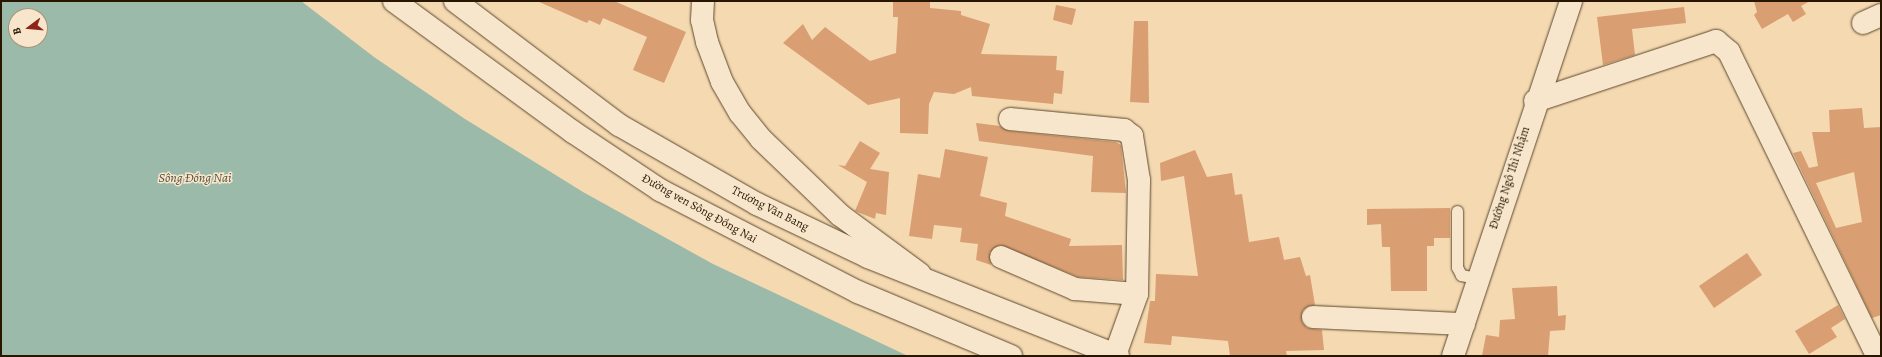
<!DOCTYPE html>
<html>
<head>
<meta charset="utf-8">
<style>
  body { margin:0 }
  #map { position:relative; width:1882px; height:357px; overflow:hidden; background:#f4d9b1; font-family:Alegreya,serif }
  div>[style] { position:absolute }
  .water>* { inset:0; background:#9cbaaa }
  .building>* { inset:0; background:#d99e72 }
  .roads { filter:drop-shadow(0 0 1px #5c472c) drop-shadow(0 0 1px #5c472c) }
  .service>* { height:11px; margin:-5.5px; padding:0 5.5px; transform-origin:5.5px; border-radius:5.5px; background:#f8e6cc }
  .minor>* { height:22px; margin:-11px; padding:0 11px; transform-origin:11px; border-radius:11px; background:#f8e6cc }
  .secondary>* { height:22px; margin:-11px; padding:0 11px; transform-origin:11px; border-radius:11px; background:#f8e6cc }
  span { translate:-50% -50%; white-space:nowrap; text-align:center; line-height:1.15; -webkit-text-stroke:3px #f8e6cc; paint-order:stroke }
  .street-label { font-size:12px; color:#291600 }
  .water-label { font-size:13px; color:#514f3c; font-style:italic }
  .frame { position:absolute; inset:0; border:2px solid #291600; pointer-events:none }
  .north { position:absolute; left:8px; top:8px; width:40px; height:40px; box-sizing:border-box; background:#f8e6cc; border:1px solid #a5937a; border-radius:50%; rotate:254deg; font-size:11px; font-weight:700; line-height:16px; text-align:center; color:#291600 }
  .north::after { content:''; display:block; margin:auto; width:14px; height:18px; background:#8f2418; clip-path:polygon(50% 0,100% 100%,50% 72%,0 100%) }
</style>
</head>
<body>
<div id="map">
  <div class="water">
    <div style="clip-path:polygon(evenodd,1px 1px,301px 1px,374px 57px,465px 119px,583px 192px,713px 264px,908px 356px,1px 356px,1px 1px,16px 16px,40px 16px,40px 40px,16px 40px,16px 16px)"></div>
  </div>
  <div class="building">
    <div style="clip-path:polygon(537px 1px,614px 1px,686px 32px,664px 83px,633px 70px,647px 37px,603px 18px,600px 25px,589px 20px,587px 23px)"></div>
    <div style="clip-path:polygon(893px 1px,930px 1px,930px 8px,961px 11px,961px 15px,990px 24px,981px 54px,1057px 56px,1056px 70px,1064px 71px,1062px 94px,1054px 93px,1053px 104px,972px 96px,971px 87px,954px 94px,934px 92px,929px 104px,928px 134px,900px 133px,900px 98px,868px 105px,783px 43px,803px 24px,812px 40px,825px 27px,870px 61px,896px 53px,898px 17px,893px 17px)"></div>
    <div style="clip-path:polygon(1754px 1px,1810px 1px,1801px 6px,1806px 14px,1793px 22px,1788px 14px,1762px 29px,1754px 15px,1757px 12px)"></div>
    <div style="clip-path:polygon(1056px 5px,1076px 9px,1072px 25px,1053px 20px)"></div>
    <div style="clip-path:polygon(1684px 7px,1686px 23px,1632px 29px,1635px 55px,1603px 65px,1597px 17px)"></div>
    <div style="clip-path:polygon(1134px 21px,1148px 21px,1149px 103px,1130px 102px)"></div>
    <div style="clip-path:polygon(evenodd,1862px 108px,1864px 128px,1881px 127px,1881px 315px,1872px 318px,1793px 153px,1801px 151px,1809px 168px,1818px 166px,1812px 132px,1830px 132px,1829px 110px,1862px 108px,1854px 172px,1862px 222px,1836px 228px,1816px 183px,1854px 172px)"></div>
    <div style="clip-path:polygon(976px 123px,1000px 126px,1009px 131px,1116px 142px,1121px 145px,1126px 193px,1091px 192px,1093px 156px,979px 141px)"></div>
    <div style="clip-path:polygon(860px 141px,880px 153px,870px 169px,889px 172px,886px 215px,876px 213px,875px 219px,855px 211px,867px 182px,838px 165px,845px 166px)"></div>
    <div style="clip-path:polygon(945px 149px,988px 157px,980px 196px,1007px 203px,1005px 216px,1071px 239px,1069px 246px,1122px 245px,1123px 280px,1078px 277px,1000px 245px,990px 252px,991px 265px,976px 260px,978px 244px,960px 242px,962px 228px,934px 225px,932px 239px,909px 236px,918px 174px,940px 178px)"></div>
    <div style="clip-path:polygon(1195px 150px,1207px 177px,1232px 173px,1235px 195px,1242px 194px,1249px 242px,1279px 237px,1284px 260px,1300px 257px,1306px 276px,1310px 275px,1315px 305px,1303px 310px,1302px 322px,1307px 328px,1322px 330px,1324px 350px,1286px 351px,1287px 356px,1230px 356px,1228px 341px,1172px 336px,1171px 345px,1144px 343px,1150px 301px,1155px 301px,1156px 274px,1198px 276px,1184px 176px,1161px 181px,1160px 163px)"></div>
    <div style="clip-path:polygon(1450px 208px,1450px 238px,1434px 238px,1434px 246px,1427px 246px,1427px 291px,1391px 291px,1390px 247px,1382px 247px,1381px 224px,1367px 225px,1367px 209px)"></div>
    <div style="clip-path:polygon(1747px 253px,1762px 275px,1714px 308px,1699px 286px)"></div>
    <div style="clip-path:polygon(1557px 286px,1558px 316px,1566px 315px,1565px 330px,1550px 331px,1548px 356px,1482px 356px,1486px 335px,1499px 337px,1500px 320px,1515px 319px,1512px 288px)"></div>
    <div style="clip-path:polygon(1838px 305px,1845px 319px,1831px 328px,1837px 337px,1809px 354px,1795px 331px)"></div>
  </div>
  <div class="roads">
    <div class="service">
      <div style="left:1457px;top:211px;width:56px;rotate:90deg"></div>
      <div style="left:1457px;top:267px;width:9px;rotate:63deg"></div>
      <div style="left:1461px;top:275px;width:16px;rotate:11deg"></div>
    </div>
    <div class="minor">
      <div style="left:703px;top:1px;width:19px;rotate:93deg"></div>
      <div style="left:702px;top:20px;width:23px;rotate:77deg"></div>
      <div style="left:707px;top:42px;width:43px;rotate:69.4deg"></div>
      <div style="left:722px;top:82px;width:36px;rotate:60deg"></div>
      <div style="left:740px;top:113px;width:33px;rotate:51deg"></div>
      <div style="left:761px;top:139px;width:110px;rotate:43.9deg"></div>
      <div style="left:840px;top:215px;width:99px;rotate:36.4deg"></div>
      <div style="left:1863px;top:23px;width:20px;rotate:-24deg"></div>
      <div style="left:1535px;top:101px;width:191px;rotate:-18.3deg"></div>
      <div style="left:1716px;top:41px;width:17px;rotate:40deg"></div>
      <div style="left:1729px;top:52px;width:338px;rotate:64deg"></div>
      <div style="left:1010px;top:119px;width:115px;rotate:5.5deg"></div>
      <div style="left:1124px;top:130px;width:10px;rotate:37deg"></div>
      <div style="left:1132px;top:136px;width:45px;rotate:81deg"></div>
      <div style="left:1139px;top:180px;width:114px;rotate:91deg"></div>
      <div style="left:1137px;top:294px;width:65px;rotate:109.8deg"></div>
      <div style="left:1001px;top:257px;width:81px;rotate:23.4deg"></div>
      <div style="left:1075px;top:289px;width:62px;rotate:4.6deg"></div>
      <div style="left:1313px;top:317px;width:151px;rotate:2.7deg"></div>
      <div style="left:1453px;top:356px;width:374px;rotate:-71.6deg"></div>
    </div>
    <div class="secondary">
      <div style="left:394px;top:1px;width:222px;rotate:36.2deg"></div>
      <div style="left:573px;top:132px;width:105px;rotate:33.7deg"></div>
      <div style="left:660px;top:190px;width:223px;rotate:27.3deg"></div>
      <div style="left:858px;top:292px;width:166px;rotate:22.7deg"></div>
      <div style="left:455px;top:1px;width:206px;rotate:37.1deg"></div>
      <div style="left:619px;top:125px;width:159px;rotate:29.8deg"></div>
      <div style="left:757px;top:204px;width:123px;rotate:25.5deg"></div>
      <div style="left:868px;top:257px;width:269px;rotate:21.6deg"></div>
    </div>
  </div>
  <div class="street-label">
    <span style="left:1510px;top:178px;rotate:-72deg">Đường Ngô Thì Nhậm</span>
    <span style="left:699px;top:209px;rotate:29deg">Đường ven Sông Đồng Nai</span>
    <span style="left:770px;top:209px;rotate:27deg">Trương Văn Bang</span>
  </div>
  <div class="water-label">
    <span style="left:195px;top:178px">Sông Đồng Nai</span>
  </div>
  <div class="frame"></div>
  <div class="north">B</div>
</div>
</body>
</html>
